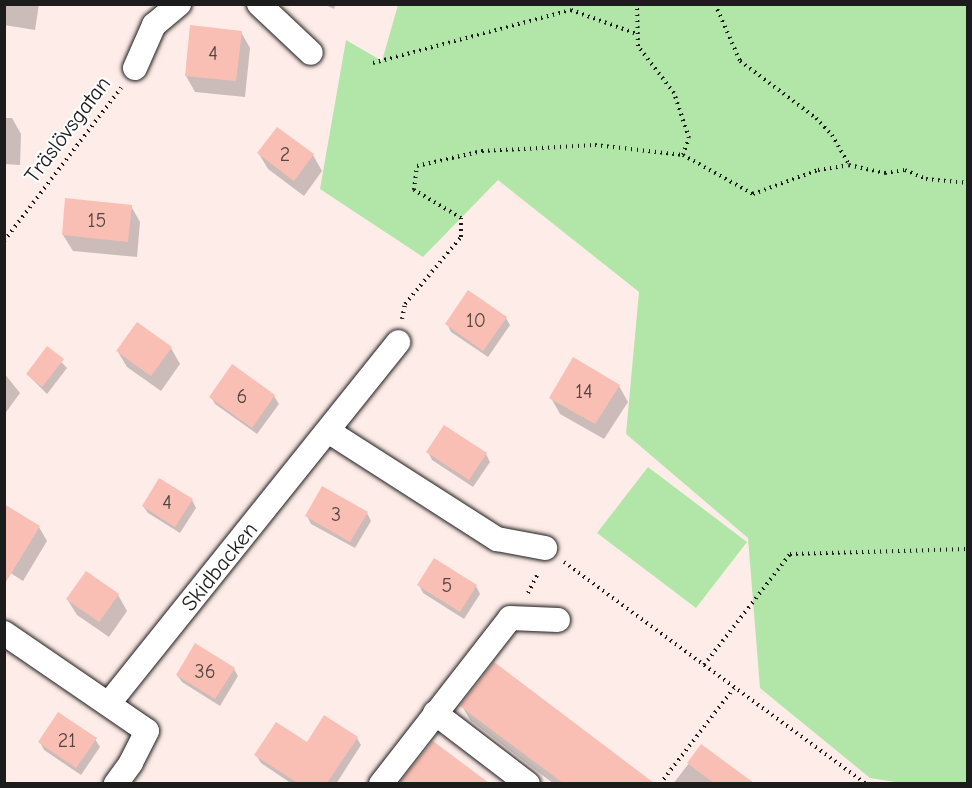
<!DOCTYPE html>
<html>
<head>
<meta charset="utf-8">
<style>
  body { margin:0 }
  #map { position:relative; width:972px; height:788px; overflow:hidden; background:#feece8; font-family:"Comic Neue",sans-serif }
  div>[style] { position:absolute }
  .green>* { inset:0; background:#b2e6a8 }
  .shadow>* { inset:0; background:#0003 }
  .building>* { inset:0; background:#fabfb4 }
  .path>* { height:4px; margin-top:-2px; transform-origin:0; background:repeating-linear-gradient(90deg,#1c1c1c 0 1.5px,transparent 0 6px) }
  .roads { filter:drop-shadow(0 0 2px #1c1c1c) drop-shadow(0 0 2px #1c1c1c) }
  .street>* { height:24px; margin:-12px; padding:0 12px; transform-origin:12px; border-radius:12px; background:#fff }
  span { translate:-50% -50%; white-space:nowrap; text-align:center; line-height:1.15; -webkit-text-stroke:4.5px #fff; paint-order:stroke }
  .number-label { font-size:20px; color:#544542 }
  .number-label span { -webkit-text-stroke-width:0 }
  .street-label { font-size:22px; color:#1c1c1c }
  .frame { position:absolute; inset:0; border:6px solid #1c1c1c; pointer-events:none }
</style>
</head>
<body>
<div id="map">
  <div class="green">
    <div style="clip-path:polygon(398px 5px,967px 5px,967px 783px,902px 783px,870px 778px,760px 688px,748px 538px,626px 434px,639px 292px,498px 180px,423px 257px,320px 189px,346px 40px,382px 61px)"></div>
    <div style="clip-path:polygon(648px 467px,747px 542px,696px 608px,597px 533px)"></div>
  </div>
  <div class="shadow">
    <div style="clip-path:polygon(4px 4px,39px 4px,35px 30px,4px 25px)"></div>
    <div style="clip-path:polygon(323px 4px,336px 4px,334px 9px)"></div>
    <div style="clip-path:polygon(241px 32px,250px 48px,245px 97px,195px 92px,186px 76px)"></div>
    <div style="clip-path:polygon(4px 118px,12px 118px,21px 134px,20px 165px,4px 164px)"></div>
    <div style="clip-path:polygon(259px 154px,313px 155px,322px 171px,304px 196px,268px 169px)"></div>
    <div style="clip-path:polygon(131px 206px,140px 222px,137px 257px,73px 251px,63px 235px)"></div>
    <div style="clip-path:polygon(506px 318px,510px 325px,488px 357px,451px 332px,447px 324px)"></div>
    <div style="clip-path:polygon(48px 348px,67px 368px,47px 394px,27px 374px)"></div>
    <div style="clip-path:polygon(171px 348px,180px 364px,161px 391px,127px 367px,118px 352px)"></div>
    <div style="clip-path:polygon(232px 367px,274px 396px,279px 404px,257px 434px,215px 404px,211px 397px)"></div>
    <div style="clip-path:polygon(4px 373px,20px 393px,4px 415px)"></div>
    <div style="clip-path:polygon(619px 386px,628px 402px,604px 439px,560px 414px,551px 398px)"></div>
    <div style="clip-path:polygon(428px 452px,486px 454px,490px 462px,473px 487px,432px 460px)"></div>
    <div style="clip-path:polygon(192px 500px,196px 508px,180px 533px,148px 513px,143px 506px)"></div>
    <div style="clip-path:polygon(367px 513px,371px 521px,355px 548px,311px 524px,307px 516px)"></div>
    <div style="clip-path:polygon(39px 527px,47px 541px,23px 581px,4px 569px)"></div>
    <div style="clip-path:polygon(86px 573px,118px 595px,127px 611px,109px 637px,77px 615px,67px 599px)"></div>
    <div style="clip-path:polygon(419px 585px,476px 586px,480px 594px,464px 619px,423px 593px)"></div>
    <div style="clip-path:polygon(494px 664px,651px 784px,554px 784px,470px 720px,462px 706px)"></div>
    <div style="clip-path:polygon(234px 669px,238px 676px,220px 706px,182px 682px,177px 675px)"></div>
    <div style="clip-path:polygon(357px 738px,361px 745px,336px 784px,292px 784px,261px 763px,256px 755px)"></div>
    <div style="clip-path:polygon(95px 739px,100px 747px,81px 775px,44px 750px,40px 742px)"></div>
    <div style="clip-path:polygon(433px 743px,487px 784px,401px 784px)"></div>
    <div style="clip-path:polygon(702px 746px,751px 784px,673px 784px)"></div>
  </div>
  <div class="building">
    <div style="clip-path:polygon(190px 25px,242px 31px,236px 81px,185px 76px)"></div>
    <div style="clip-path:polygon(277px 127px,314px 154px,294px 181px,257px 153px)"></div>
    <div style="clip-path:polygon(65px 198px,132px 205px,128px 242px,62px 235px)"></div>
    <div style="clip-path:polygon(468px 290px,507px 317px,483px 351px,445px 324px)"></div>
    <div style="clip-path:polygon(137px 322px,172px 347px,151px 376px,116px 351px)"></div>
    <div style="clip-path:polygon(47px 346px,64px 359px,42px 387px,26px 374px)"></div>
    <div style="clip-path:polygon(573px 357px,620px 385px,595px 424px,549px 398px)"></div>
    <div style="clip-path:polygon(232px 364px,275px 395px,252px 428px,209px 397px)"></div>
    <div style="clip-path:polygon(444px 425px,487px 453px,469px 480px,426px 452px)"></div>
    <div style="clip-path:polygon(159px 478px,193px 499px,175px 527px,142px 506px)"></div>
    <div style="clip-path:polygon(322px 486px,368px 512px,350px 542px,305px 516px)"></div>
    <div style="clip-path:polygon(4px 504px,40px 526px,4px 585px)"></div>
    <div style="clip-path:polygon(434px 558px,477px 585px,460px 612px,417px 585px)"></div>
    <div style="clip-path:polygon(86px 571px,119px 594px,99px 622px,66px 599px)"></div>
    <div style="clip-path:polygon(195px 643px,235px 668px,215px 699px,176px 675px)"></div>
    <div style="clip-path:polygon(494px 662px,654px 783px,563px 783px,460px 706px)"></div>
    <div style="clip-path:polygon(58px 712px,97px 738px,76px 768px,38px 742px)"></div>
    <div style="clip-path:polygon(324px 715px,358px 737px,327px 783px,298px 783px,254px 755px,276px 722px,307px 742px)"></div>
    <div style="clip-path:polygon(433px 741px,489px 783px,399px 783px)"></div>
    <div style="clip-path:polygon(701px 744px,754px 783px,714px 783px,687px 763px)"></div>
  </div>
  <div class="path">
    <div style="left:715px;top:4px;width:62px;rotate:66.3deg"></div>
    <div style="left:740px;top:61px;width:95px;rotate:36.9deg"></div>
    <div style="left:816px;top:118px;width:23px;rotate:47deg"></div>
    <div style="left:832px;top:135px;width:34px;rotate:60deg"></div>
    <div style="left:373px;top:63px;width:205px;rotate:-15deg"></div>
    <div style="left:571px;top:10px;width:70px;rotate:20deg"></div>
    <div style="left:683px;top:155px;width:80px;rotate:29.1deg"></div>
    <div style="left:753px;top:194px;width:69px;rotate:-20.3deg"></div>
    <div style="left:818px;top:170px;width:31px;rotate:-9deg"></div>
    <div style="left:849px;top:165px;width:37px;rotate:13deg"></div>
    <div style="left:885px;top:173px;width:20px;rotate:-9deg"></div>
    <div style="left:905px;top:170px;width:23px;rotate:23deg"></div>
    <div style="left:926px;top:179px;width:42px;rotate:5.4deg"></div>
    <div style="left:4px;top:241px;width:193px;rotate:-52.6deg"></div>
    <div style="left:402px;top:319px;width:15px;rotate:-79deg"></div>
    <div style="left:405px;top:304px;width:87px;rotate:-50.1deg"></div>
    <div style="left:461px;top:237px;width:19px;rotate:-90deg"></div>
    <div style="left:461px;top:218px;width:55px;rotate:-149.2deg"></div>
    <div style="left:414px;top:190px;width:24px;rotate:-83deg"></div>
    <div style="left:417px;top:166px;width:67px;rotate:-13deg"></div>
    <div style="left:482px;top:151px;width:113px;rotate:-3deg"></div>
    <div style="left:595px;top:145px;width:89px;rotate:6.5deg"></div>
    <div style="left:683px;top:155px;width:18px;rotate:-71deg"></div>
    <div style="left:689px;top:138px;width:47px;rotate:-108.4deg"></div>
    <div style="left:674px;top:93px;width:59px;rotate:-127.5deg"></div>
    <div style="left:638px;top:46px;width:42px;rotate:-91.4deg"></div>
    <div style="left:564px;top:562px;width:375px;rotate:36.3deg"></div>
    <div style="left:528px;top:593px;width:22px;rotate:-63deg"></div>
    <div style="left:704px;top:665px;width:140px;rotate:-52.2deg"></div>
    <div style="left:790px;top:554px;width:178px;rotate:-1.6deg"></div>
    <div style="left:660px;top:784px;width:121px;rotate:-52.4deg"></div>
  </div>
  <div class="roads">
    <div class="street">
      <div style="left:259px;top:4px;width:71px;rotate:43.3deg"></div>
      <div style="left:135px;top:68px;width:47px;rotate:-66.2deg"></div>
      <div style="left:154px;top:25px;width:33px;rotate:-40deg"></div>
      <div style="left:328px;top:431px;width:201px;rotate:32.6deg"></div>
      <div style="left:497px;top:539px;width:49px;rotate:10.6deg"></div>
      <div style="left:4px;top:633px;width:173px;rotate:34.4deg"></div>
      <div style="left:147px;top:731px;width:36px;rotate:117deg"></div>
      <div style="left:131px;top:763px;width:26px;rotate:126deg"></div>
      <div style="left:110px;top:702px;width:461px;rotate:-51.3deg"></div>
      <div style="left:435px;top:713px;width:117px;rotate:37.4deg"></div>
      <div style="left:381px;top:784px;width:210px;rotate:-52.1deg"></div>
      <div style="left:510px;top:618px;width:48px;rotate:2.4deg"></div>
    </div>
  </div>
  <div class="number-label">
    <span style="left:213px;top:53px">4</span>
    <span style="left:285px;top:154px">2</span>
    <span style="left:97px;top:220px">15</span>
    <span style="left:476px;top:320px">10</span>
    <span style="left:584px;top:391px">14</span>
    <span style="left:242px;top:396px">6</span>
    <span style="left:167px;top:502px">4</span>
    <span style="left:336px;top:514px">3</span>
    <span style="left:447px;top:585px">5</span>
    <span style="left:205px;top:671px">36</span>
    <span style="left:67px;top:740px">21</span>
  </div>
  <div class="street-label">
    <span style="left:68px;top:130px;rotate:-53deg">Träslövsgatan</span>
    <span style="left:220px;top:567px;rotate:-51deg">Skidbacken</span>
  </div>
  <div class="frame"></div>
</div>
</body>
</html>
